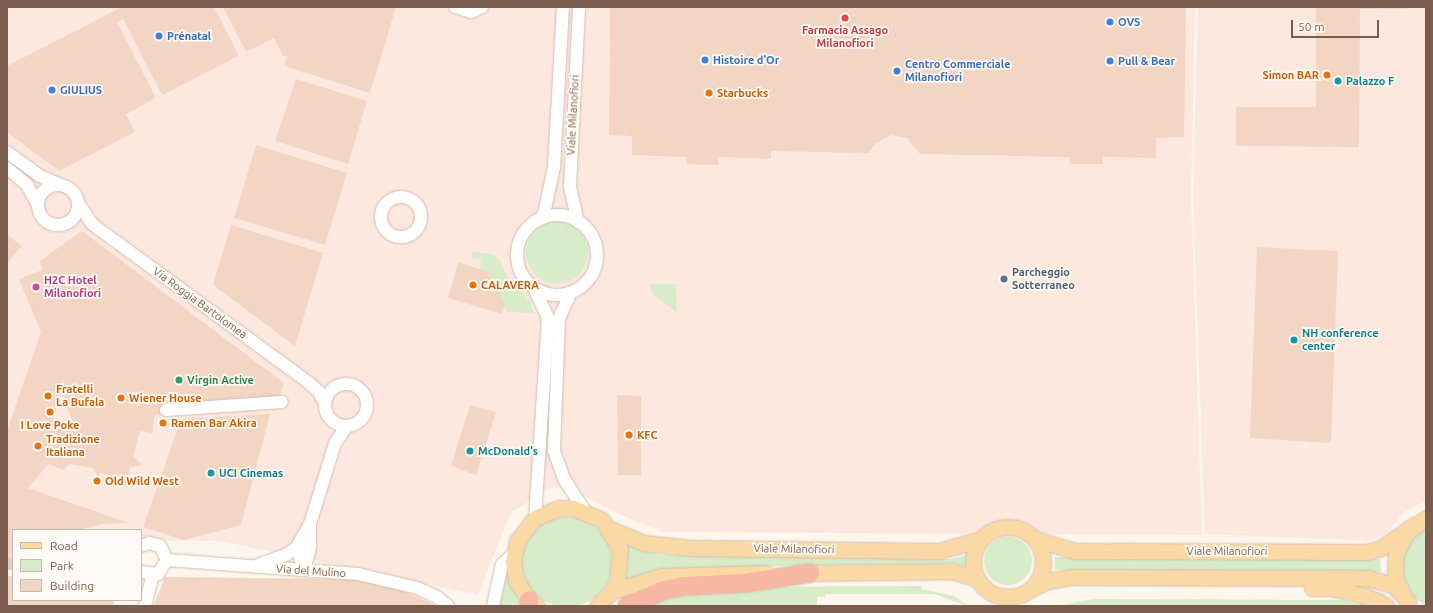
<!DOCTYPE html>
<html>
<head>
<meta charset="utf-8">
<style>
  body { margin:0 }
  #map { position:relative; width:1433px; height:613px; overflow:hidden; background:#fdf6ec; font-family:Ubuntu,sans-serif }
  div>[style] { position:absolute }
  .commercial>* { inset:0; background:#fde8e0 }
  .green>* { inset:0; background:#d8ecc9 }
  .round { border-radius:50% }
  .building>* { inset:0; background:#f3d5c3 }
  .minor-tunnel>* { height:12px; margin-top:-6px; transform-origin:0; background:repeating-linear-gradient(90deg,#dcd0c4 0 12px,transparent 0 18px) }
  .roads { filter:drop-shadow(0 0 1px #d1beb0) drop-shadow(0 0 1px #d1beb0) }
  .minor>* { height:12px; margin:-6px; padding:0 6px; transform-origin:6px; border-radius:6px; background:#fff }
  .minor>.ring { margin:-6px; padding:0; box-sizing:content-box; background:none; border:12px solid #fff; border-radius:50% }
  .major>* { height:15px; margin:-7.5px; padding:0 7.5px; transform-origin:7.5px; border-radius:7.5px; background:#fbd9a5 }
  .major>.ring { margin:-7.5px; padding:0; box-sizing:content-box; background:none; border:15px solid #fbd9a5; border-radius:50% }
  .highway>* { height:18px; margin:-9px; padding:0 9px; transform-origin:9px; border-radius:9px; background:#f7b7a3 }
  .dots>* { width:11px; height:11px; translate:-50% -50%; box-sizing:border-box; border:2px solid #fffaf3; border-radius:50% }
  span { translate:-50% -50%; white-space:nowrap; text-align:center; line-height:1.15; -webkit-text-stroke:3.5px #fffaf3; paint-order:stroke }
  .shop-label { font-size:11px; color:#366cbe; font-weight:700 }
  .left { translate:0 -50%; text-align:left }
  .health-label { font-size:11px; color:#be3a42; font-weight:700 }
  .food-label { font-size:11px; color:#c56008; font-weight:700 }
  .right { translate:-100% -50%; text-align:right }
  .culture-label { font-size:11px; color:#0d838f; font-weight:700 }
  .street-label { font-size:11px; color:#7a5c4d }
  .service-label { font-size:11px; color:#4e5e75; font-weight:700 }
  .hotel-label { font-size:11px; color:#b23c85; font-weight:700 }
  .leisure-label { font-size:11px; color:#27864d; font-weight:700 }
  .frame { position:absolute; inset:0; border:8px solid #7a5c4d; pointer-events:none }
  .legend { position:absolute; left:12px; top:529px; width:130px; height:72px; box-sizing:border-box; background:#fffaf3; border:1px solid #cabbb1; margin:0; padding:5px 7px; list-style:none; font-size:12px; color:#7a5c4d }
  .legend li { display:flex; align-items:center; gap:8px; height:20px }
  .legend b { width:20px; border:1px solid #cabbb1 }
  .scale { position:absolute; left:1291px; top:20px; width:88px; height:18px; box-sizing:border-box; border:2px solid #7a5c4d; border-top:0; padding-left:5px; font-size:12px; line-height:14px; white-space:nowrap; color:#7a5c4d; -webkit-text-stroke:3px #fffaf3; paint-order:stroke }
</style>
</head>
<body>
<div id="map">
  <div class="commercial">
    <div style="clip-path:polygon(7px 7px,1195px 7px,1191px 196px,1202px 535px,664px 532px,614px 512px,581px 494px,553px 487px,511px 512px,478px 595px,220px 541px,141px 540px,141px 530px,13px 530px,7px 556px)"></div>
    <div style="clip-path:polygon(1198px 7px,1426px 7px,1426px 501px,1404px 512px,1386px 534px,1370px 541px,1205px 534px,1193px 198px)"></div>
  </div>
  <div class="green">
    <div class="round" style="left:526px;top:222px;width:62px;height:62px"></div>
    <div style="clip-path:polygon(472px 251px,494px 255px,499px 259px,508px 277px,530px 301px,534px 313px,506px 312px,489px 272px,480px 269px,481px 260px,471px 258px)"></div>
    <div style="clip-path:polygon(649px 284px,676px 284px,677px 313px,652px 293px)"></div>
    <div class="round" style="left:522px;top:517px;width:90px;height:90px"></div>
    <div style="clip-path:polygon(1426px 526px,1426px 606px,1414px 597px,1402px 573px,1406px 546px)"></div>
    <div class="round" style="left:984px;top:537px;width:48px;height:48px"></div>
    <div style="clip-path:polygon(625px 543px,660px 555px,950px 559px,967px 555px,966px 566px,950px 563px,681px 568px,649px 572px,624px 581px,628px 562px)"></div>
    <div style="clip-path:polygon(1055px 557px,1380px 559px,1381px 572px,1055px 570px)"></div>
    <div style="clip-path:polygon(507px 567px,514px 590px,522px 606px,496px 606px)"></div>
    <div style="clip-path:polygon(921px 586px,922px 589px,954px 596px,968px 606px,934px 594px,825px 594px,825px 597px,817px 597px,817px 606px,640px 606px,708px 587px)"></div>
    <div style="clip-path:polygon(1363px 588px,1384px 594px,1394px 606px,1057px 606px,1093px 599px,1343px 600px,1359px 605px)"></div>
  </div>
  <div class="building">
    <div style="clip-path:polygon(122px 7px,214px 7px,239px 56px,162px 95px,123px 19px,117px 22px,156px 98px,126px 114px,135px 132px,59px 171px,7px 132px,7px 66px)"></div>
    <div style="clip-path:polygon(223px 7px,396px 7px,370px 93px,284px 66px,287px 57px,283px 56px,274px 38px,246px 52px)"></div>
    <div style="clip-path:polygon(610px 7px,1186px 7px,1184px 137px,1156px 138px,1156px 158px,1103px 157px,1103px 164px,1070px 164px,1069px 157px,920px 154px,907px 138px,891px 135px,875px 144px,869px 153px,771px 151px,771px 159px,718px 157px,718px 165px,686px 164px,686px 157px,632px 155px,632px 136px,609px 135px)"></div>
    <div style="clip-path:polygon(1316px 7px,1426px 9px,1360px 9px,1359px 147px,1236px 146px,1236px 107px,1316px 107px)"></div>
    <div style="clip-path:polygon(296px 79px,367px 101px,348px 164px,275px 141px)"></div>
    <div style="clip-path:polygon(256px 145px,347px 173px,325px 245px,234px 218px)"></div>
    <div style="clip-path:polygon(231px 225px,323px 253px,295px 346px,213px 285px)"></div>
    <div style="clip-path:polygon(evenodd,82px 231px,284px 383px,279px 399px,165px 402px,167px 414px,155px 415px,152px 433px,140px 431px,133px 456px,143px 465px,130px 467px,127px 488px,118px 482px,119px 477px,100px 473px,98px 477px,93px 468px,69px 464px,64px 470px,48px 464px,28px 488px,129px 523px,102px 524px,79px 530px,13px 530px,13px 562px,7px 568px,7px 431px,41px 332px,19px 279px,42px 270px,40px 261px,82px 231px,64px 378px,64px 401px,72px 420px,59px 429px,54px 418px,64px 378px)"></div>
    <div style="clip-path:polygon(7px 235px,22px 246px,7px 263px)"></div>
    <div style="clip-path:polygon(1257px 247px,1338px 251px,1331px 443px,1250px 438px)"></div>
    <div style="clip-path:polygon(458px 262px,489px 272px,505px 305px,502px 314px,448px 298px)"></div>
    <div style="clip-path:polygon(617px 395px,641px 396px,641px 475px,618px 475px)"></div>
    <div style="clip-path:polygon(470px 405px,496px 412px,476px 475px,451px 466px)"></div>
    <div style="clip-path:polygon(270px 414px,241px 525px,184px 540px,143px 527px,181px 419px)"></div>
    <div style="clip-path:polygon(7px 576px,13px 576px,13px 600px,115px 600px,112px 606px,7px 606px)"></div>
    <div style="clip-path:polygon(165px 577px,357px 579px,397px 588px,437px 606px,153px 606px)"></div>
  </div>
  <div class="minor-tunnel">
    <div style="left:7px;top:564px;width:6px"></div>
  </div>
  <div class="roads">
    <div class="minor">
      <div style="left:455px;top:7px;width:17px;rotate:17deg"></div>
      <div style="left:471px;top:12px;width:12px;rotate:-24deg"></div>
      <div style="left:7px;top:152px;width:41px;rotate:36deg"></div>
      <div style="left:40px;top:176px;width:21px;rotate:23deg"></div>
      <div style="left:7px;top:168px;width:26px;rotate:40deg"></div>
      <div style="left:27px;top:185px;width:23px;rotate:61deg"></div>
      <div class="ring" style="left:38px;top:185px;width:28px;height:28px"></div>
      <div class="ring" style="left:381px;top:197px;width:28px;height:28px"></div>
      <div style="left:78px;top:203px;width:25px;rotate:56deg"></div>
      <div style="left:92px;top:224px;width:268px;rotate:36.2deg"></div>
      <div style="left:308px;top:382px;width:15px;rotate:42deg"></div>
      <div style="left:319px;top:392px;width:13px;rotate:63deg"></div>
      <div class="ring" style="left:517px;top:215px;width:68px;height:68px"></div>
      <div style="left:543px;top:218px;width:52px;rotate:-77.8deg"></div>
      <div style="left:554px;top:167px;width:160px;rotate:-86.8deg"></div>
      <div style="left:578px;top:222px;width:37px;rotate:-103deg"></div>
      <div style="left:570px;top:186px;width:179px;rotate:-87.1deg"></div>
      <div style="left:534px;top:288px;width:33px;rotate:65deg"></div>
      <div style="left:548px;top:318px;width:200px;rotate:93.7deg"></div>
      <div style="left:571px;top:292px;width:30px;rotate:114deg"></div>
      <div style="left:559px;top:319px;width:132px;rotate:92.2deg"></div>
      <div style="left:554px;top:451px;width:30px;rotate:70deg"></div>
      <div style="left:564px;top:479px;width:38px;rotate:57deg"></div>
      <div class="ring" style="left:325px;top:384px;width:30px;height:30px"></div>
      <div style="left:166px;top:410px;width:116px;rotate:-3.9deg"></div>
      <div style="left:141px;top:546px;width:9px;rotate:-21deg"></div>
      <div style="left:149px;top:543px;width:11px;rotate:15deg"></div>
      <div style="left:160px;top:546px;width:16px;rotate:63deg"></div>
      <div style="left:167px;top:560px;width:17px;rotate:123deg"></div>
      <div style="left:158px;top:574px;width:17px;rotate:-173deg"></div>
      <div style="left:167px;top:560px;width:192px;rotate:4.2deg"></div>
      <div style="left:358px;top:574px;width:61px;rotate:13.3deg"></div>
      <div style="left:417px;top:588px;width:22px;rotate:24deg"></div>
      <div style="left:437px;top:597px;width:14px;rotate:39deg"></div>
      <div style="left:258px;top:565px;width:30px;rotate:-20deg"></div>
      <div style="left:286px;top:555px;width:14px;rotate:-36deg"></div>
      <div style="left:304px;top:570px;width:24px;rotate:-107deg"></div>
      <div style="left:297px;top:547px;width:26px;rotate:-61deg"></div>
      <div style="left:310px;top:524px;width:85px;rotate:-72.8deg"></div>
      <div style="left:335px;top:443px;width:21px;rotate:-55deg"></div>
      <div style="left:304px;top:570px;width:24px;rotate:-75deg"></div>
      <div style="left:310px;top:547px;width:23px;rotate:-90deg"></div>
      <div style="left:145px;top:606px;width:32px;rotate:-76deg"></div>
      <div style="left:493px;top:606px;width:43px;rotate:-77.9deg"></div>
      <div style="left:502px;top:564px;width:16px;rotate:-40deg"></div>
    </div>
    <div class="major">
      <div class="ring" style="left:973px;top:527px;width:55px;height:55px"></div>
      <div style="left:610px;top:529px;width:37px;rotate:22deg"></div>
      <div style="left:644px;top:543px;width:47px;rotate:6.1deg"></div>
      <div style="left:691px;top:548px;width:248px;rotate:0.7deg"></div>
      <div style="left:939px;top:551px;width:44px;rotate:-15.9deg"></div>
      <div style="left:1035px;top:539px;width:42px;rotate:16.7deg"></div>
      <div style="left:1075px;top:551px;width:292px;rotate:0.2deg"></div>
      <div style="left:1367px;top:552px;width:15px;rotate:-16deg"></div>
      <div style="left:1381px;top:548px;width:40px;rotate:-34.9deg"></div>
      <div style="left:798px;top:573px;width:153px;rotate:-0.7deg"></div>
      <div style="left:951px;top:571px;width:26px;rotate:16deg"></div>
      <div style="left:1312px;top:588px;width:19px"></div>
      <div style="left:1331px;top:588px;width:35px;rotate:13deg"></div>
      <div style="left:1365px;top:596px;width:23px;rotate:25deg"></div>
      <div style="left:1031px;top:589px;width:18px;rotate:-27deg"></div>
      <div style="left:1047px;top:581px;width:25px;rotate:-9deg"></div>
      <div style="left:1072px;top:577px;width:296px;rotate:0.2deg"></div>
      <div style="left:1368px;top:578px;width:26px;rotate:16deg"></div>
      <div style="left:1393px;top:585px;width:22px;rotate:47deg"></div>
      <div style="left:612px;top:591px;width:51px;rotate:-17deg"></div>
      <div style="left:661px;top:576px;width:105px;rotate:-1.6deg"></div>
      <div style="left:1402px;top:592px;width:17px;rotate:-115deg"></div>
      <div style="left:1395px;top:577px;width:24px;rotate:-88deg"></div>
      <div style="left:1396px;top:553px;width:24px;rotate:-62deg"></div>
      <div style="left:1407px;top:532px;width:24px;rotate:-36deg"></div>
      <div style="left:537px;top:606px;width:10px;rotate:-143deg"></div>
      <div style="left:529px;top:600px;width:24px;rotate:-123deg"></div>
      <div style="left:516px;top:580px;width:18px;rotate:-99deg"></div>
      <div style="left:513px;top:562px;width:21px;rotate:-79deg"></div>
      <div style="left:517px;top:541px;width:29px;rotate:-52deg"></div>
      <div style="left:535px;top:518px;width:26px;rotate:-23deg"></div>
      <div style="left:559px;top:508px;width:14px"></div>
      <div style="left:573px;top:508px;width:31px;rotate:22deg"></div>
      <div style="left:602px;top:520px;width:34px;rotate:58deg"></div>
      <div style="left:620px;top:549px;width:32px;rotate:95deg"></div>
      <div style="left:617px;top:581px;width:11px;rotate:117deg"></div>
      <div style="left:612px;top:591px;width:21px;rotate:135deg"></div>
    </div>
    <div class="highway">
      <div style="left:529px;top:600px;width:6px;rotate:90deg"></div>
      <div style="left:627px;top:606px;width:40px;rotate:-23.4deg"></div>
      <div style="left:664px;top:590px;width:20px;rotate:-11deg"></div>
      <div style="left:684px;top:586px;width:61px;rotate:-2.8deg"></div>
      <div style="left:745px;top:583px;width:66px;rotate:-8.7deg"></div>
    </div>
  </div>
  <div class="dots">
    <div style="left:845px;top:18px;background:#e0444e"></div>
    <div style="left:1110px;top:22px;background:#3f7fe0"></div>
    <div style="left:159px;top:36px;background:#3f7fe0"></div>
    <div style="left:705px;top:60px;background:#3f7fe0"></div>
    <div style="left:1110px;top:61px;background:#3f7fe0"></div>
    <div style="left:897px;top:71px;background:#3f7fe0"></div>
    <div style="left:1327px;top:75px;background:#e8710a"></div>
    <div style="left:1338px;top:81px;background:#0f9aa8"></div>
    <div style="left:52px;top:90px;background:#3f7fe0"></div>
    <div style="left:709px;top:93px;background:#e8710a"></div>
    <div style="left:1004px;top:279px;background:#5c6f8a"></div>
    <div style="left:473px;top:285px;background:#e8710a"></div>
    <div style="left:36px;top:287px;background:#d1479c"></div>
    <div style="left:1294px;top:340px;background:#0f9aa8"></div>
    <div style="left:179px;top:380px;background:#2e9e5b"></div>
    <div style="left:48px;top:396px;background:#e8710a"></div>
    <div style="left:121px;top:398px;background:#e8710a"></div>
    <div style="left:50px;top:412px;background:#e8710a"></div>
    <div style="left:163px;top:423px;background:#e8710a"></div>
    <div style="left:629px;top:435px;background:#e8710a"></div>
    <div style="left:38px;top:446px;background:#e8710a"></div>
    <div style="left:470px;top:451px;background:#0f9aa8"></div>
    <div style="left:211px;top:473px;background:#0f9aa8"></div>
    <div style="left:97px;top:481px;background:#e8710a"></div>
  </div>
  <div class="shop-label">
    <span class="left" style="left:1118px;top:22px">OVS</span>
    <span class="left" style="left:167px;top:36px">Prénatal</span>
    <span class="left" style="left:713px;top:60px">Histoire d'Or</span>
    <span class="left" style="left:1118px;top:61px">Pull &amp; Bear</span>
    <span class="left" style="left:905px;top:71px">Centro Commerciale<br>Milanofiori</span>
    <span class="left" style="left:60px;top:90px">GIULIUS</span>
  </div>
  <div class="health-label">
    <span style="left:845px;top:37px">Farmacia Assago<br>Milanofiori</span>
  </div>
  <div class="food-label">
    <span class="right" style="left:1319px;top:75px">Simon BAR</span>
    <span class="left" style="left:717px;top:93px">Starbucks</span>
    <span class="left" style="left:481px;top:285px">CALAVERA</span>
    <span class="left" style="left:56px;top:396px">Fratelli<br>La Bufala</span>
    <span class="left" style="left:129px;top:398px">Wiener House</span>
    <span class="left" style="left:171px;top:423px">Ramen Bar Akira</span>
    <span style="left:50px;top:425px">I Love Poke</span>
    <span class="left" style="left:637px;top:435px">KFC</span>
    <span class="left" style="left:46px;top:446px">Tradizione<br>Italiana</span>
    <span class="left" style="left:105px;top:481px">Old Wild West</span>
  </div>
  <div class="culture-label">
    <span class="left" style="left:1346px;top:81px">Palazzo F</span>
    <span class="left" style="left:1302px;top:340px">NH conference<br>center</span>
    <span class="left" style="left:478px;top:451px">McDonald's</span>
    <span class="left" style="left:219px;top:473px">UCI Cinemas</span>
  </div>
  <div class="street-label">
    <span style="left:573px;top:115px;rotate:-87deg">Viale Milanofiori</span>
    <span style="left:200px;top:303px;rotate:36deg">Via Roggia Bartolomea</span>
    <span style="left:794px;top:549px;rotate:1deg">Viale Milanofiori</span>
    <span style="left:1227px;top:551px">Viale Milanofiori</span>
    <span style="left:311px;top:571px;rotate:4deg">Via del Mulino</span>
  </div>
  <div class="service-label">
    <span class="left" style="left:1012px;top:279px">Parcheggio<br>Sotterraneo</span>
  </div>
  <div class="hotel-label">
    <span class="left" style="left:44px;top:287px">H2C Hotel<br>Milanofiori</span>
  </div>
  <div class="leisure-label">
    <span class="left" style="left:187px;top:380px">Virgin Active</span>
  </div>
  <div class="frame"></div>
  <ul class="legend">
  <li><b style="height:5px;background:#fbd9a5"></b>Road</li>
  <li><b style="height:11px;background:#d8ecc9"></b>Park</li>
  <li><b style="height:11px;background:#f3d5c3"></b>Building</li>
  </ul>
  <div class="scale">50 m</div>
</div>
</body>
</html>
